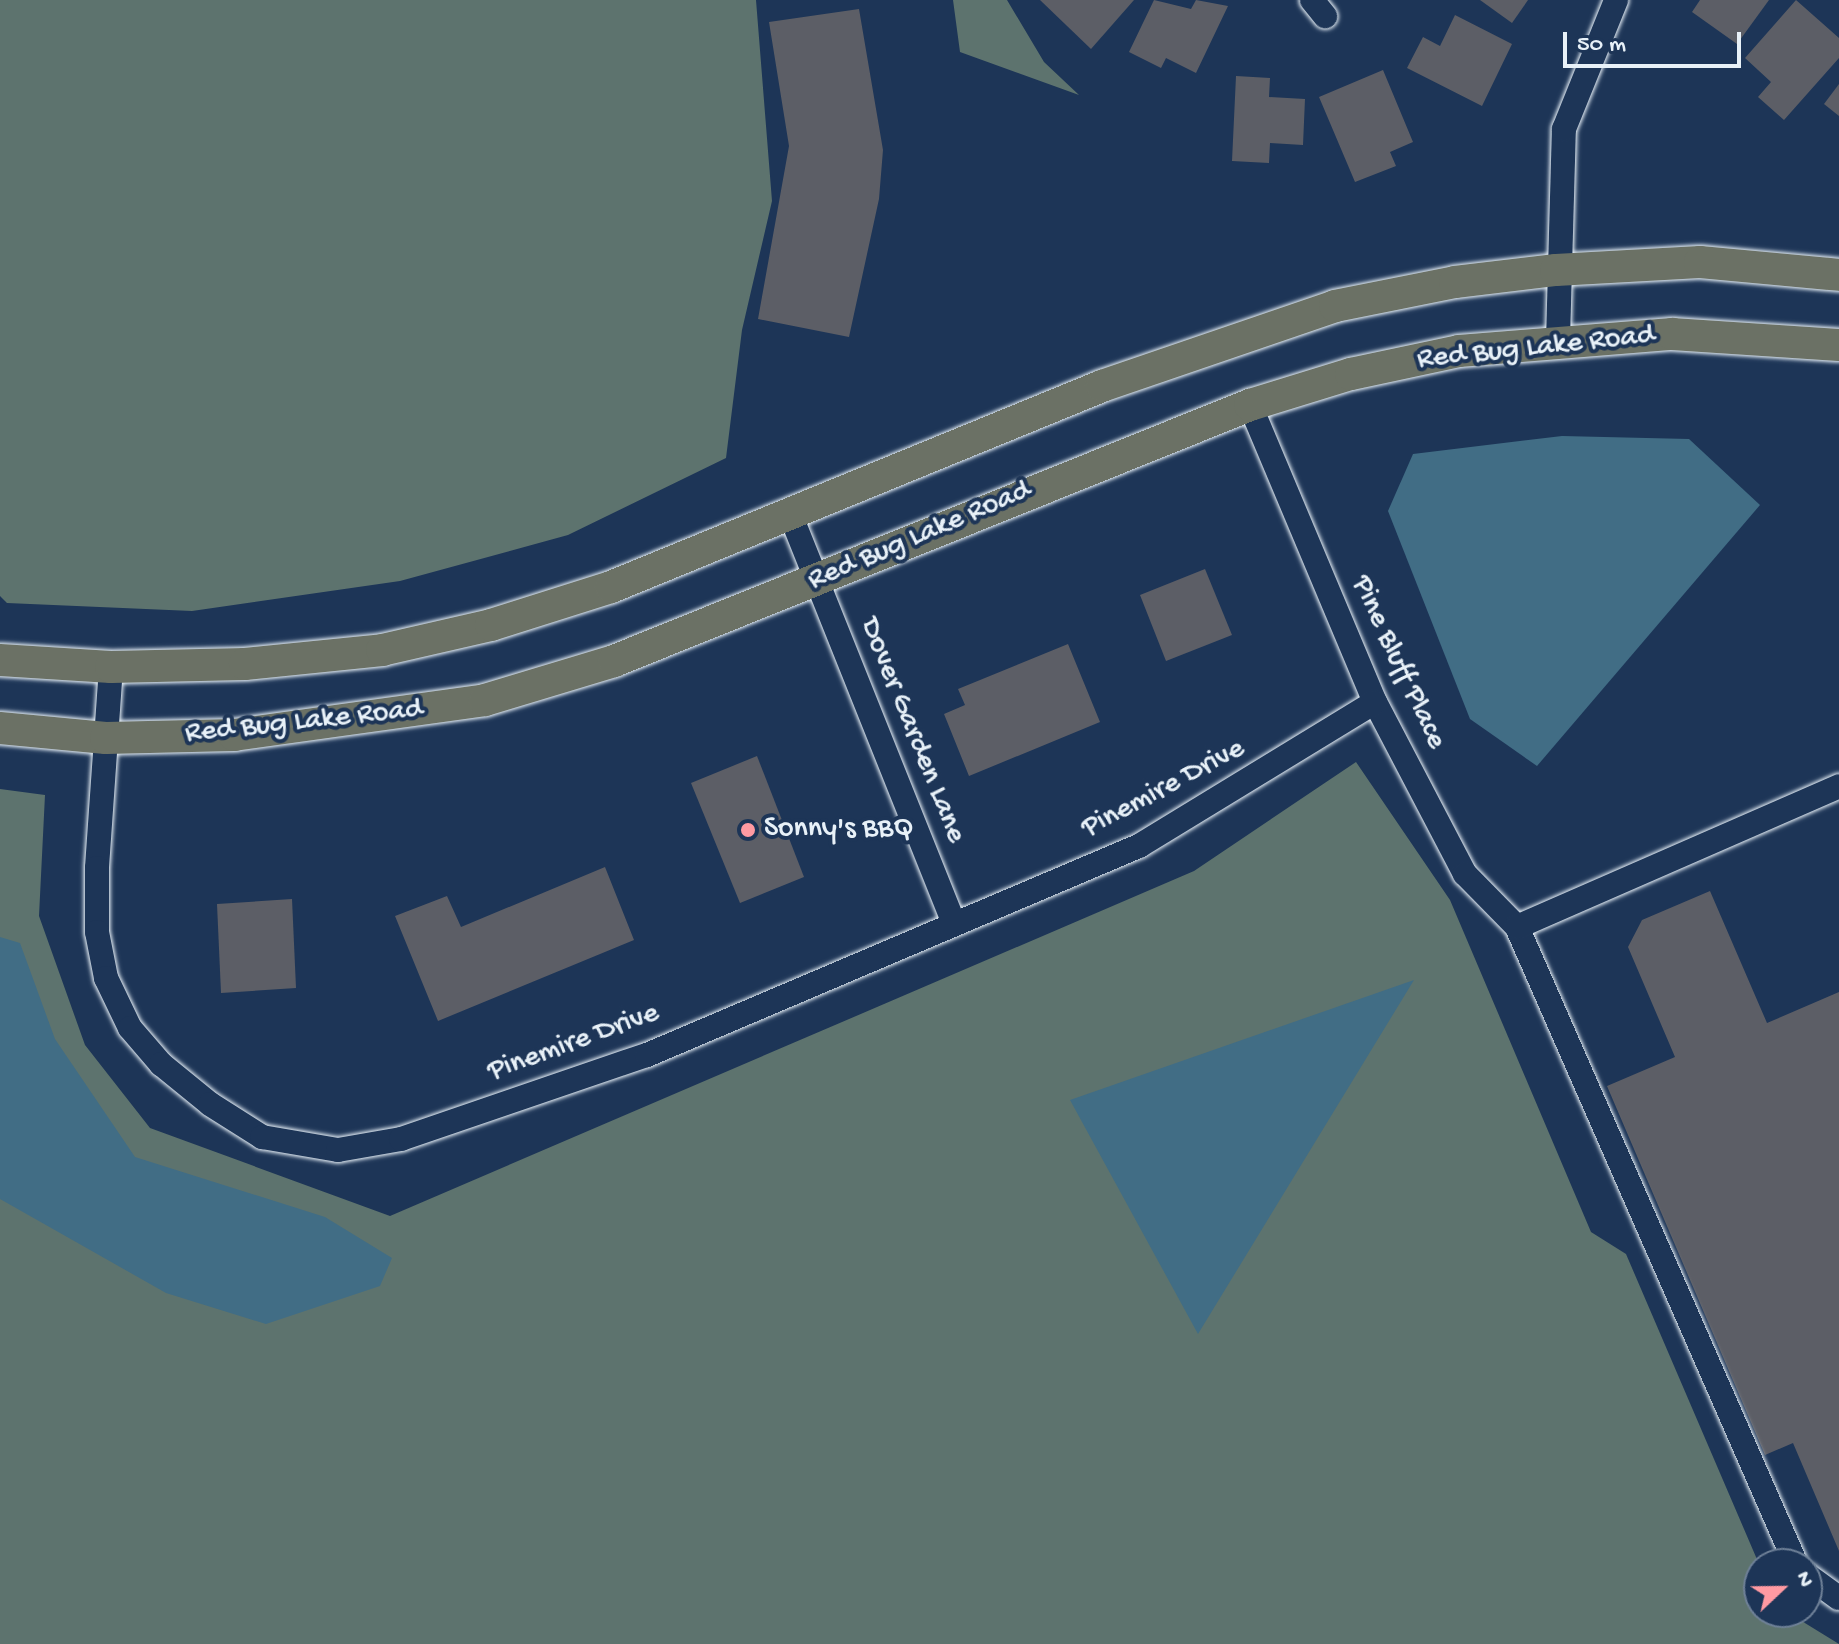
<!DOCTYPE html>
<html>
<head>
<meta charset="utf-8">
<style>
  body { margin:0 }
  #map { position:relative; width:1839px; height:1644px; overflow:hidden; background:#1d3557; font-family:"Gochi Hand",sans-serif }
  div>[style] { position:absolute }
  .green>* { inset:0; background:#5d736e }
  .water>* { inset:0; background:#416d85 }
  .building>* { inset:0; background:#5c5e66 }
  .roads { filter:drop-shadow(0 0 2px #e8f1f8) drop-shadow(0 0 2px #e8f1f8) }
  .minor>* { height:24px; margin:-12px; padding:0 12px; transform-origin:12px; border-radius:12px; background:#1d3557 }
  .major>* { height:32px; margin:-16px; padding:0 16px; transform-origin:16px; border-radius:16px; background:#6b7165 }
  .dots>* { width:22px; height:22px; translate:-50% -50%; box-sizing:border-box; border:4px solid #1d3557; border-radius:50% }
  span { translate:-50% -50%; white-space:nowrap; text-align:center; line-height:1.15; -webkit-text-stroke:8px #1d3557; paint-order:stroke }
  .street-label { font-size:30px; color:#e8f1f8 }
  .poi-label { font-size:30px; color:#e8f1f8 }
  .left { translate:0 -50%; text-align:left }
  .north { position:absolute; left:1743px; top:1548px; width:80px; height:80px; box-sizing:border-box; background:#1d3557; border:2px solid #6e8097; border-radius:50%; rotate:68deg; font-size:22px; font-weight:700; line-height:32px; text-align:center; color:#e8f1f8 }
  .north::after { content:''; display:block; margin:auto; width:28px; height:36px; background:#ff9aa2; clip-path:polygon(50% 0,100% 100%,50% 72%,0 100%) }
  .scale { position:absolute; left:1563px; top:32px; width:178px; height:36px; box-sizing:border-box; border:4px solid #e8f1f8; border-top:0; padding-left:10px; font-size:24px; line-height:28px; white-space:nowrap; color:#e8f1f8; -webkit-text-stroke:6px #1d3557; paint-order:stroke }
</style>
</head>
<body>
<div id="map">
  <div class="green">
    <div style="clip-path:polygon(0 0,756px 0,772px 201px,742px 330px,726px 458px,568px 535px,400px 581px,192px 611px,7px 603px,0 596px)"></div>
    <div style="clip-path:polygon(953px 0,1007px 0,1044px 62px,1079px 95px,960px 52px)"></div>
    <div style="clip-path:polygon(1356px 762px,1450px 900px,1591px 1232px,1626px 1254px,1759px 1564px,1759px 1612px,1787px 1612px,1839px 1644px,0 1644px,0 789px,45px 795px,39px 916px,85px 1045px,150px 1128px,390px 1216px,1194px 871px)"></div>
  </div>
  <div class="water">
    <div style="clip-path:polygon(1562px 436px,1689px 439px,1760px 505px,1537px 766px,1470px 719px,1388px 511px,1413px 454px)"></div>
    <div style="clip-path:polygon(0 937px,20px 943px,55px 1039px,135px 1157px,325px 1217px,392px 1258px,380px 1286px,266px 1324px,166px 1293px,0 1199px)"></div>
    <div style="clip-path:polygon(1414px 980px,1198px 1334px,1070px 1100px)"></div>
  </div>
  <div class="building">
    <div style="clip-path:polygon(1040px 0,1134px 0,1091px 49px)"></div>
    <div style="clip-path:polygon(1154px 0,1191px 9px,1196px 0,1228px 6px,1196px 73px,1166px 58px,1161px 68px,1129px 52px)"></div>
    <div style="clip-path:polygon(1480px 0,1528px 0,1512px 23px)"></div>
    <div style="clip-path:polygon(1700px 0,1769px 0,1737px 44px,1692px 12px)"></div>
    <div style="clip-path:polygon(1796px 0,1839px 38px,1839px 58px,1784px 120px,1758px 97px,1771px 82px,1745px 58px)"></div>
    <div style="clip-path:polygon(859px 9px,883px 150px,879px 199px,849px 337px,758px 319px,789px 146px,769px 22px)"></div>
    <div style="clip-path:polygon(1455px 15px,1512px 44px,1482px 106px,1407px 68px,1423px 37px,1440px 46px)"></div>
    <div style="clip-path:polygon(1383px 70px,1413px 142px,1390px 152px,1396px 166px,1355px 182px,1319px 97px)"></div>
    <div style="clip-path:polygon(1236px 76px,1270px 78px,1269px 97px,1305px 99px,1303px 145px,1270px 143px,1269px 163px,1232px 161px)"></div>
    <div style="clip-path:polygon(1839px 84px,1839px 116px,1824px 104px)"></div>
    <div style="clip-path:polygon(1205px 569px,1232px 635px,1166px 661px,1140px 595px)"></div>
    <div style="clip-path:polygon(1068px 644px,1100px 722px,969px 776px,944px 714px,965px 705px,958px 689px)"></div>
    <div style="clip-path:polygon(757px 756px,804px 877px,740px 903px,691px 783px)"></div>
    <div style="clip-path:polygon(605px 867px,634px 940px,438px 1021px,395px 916px,447px 896px,461px 927px)"></div>
    <div style="clip-path:polygon(1710px 891px,1767px 1023px,1839px 992px,1839px 1551px,1793px 1443px,1765px 1455px,1607px 1086px,1675px 1057px,1628px 947px,1642px 920px)"></div>
    <div style="clip-path:polygon(292px 899px,296px 988px,221px 993px,217px 904px)"></div>
  </div>
  <div class="roads">
    <div class="minor">
      <div style="left:1312px;top:0;width:21px;rotate:51deg"></div>
      <div style="left:1558px;top:340px;width:211px;rotate:-88.4deg"></div>
      <div style="left:1564px;top:129px;width:139px;rotate:-68deg"></div>
      <div style="left:1250px;top:405px;width:322px;rotate:67.2deg"></div>
      <div style="left:1375px;top:702px;width:194px;rotate:62.4deg"></div>
      <div style="left:1465px;top:874px;width:74px;rotate:45.5deg"></div>
      <div style="left:1517px;top:927px;width:695px;rotate:66.35deg"></div>
      <div style="left:791px;top:516px;width:439px;rotate:68.2deg"></div>
      <div style="left:111px;top:667px;width:201px;rotate:94deg"></div>
      <div style="left:97px;top:868px;width:64px;rotate:90deg"></div>
      <div style="left:97px;top:932px;width:47px;rotate:78.9deg"></div>
      <div style="left:106px;top:978px;width:55px;rotate:64.4deg"></div>
      <div style="left:130px;top:1028px;width:48px;rotate:49.3deg"></div>
      <div style="left:161px;top:1064px;width:63px;rotate:39.2deg"></div>
      <div style="left:210px;top:1104px;width:62px;rotate:32.4deg"></div>
      <div style="left:262px;top:1137px;width:77px;rotate:9.7deg"></div>
      <div style="left:338px;top:1150px;width:64px;rotate:-9.9deg"></div>
      <div style="left:401px;top:1139px;width:260px;rotate:-18.9deg"></div>
      <div style="left:647px;top:1055px;width:535px;rotate:-23.02deg"></div>
      <div style="left:1139px;top:846px;width:276px;rotate:-31.4deg"></div>
      <div style="left:1517px;top:927px;width:352px;rotate:-23.6deg"></div>
      <div style="left:1807px;top:1575px;width:39px;rotate:36deg"></div>
    </div>
    <div class="major">
      <div style="left:0;top:660px;width:111px;rotate:3.6deg"></div>
      <div style="left:111px;top:667px;width:134px;rotate:-1.3deg"></div>
      <div style="left:245px;top:664px;width:138px;rotate:-5.8deg"></div>
      <div style="left:382px;top:650px;width:112px;rotate:-12.9deg"></div>
      <div style="left:491px;top:625px;width:126px;rotate:-17.6deg"></div>
      <div style="left:611px;top:587px;width:531px;rotate:-22.26deg"></div>
      <div style="left:1102px;top:386px;width:246px;rotate:-18.9deg"></div>
      <div style="left:1335px;top:306px;width:122px;rotate:-11.3deg"></div>
      <div style="left:1455px;top:282px;width:102px;rotate:-6.8deg"></div>
      <div style="left:1556px;top:270px;width:144px;rotate:-3.2deg"></div>
      <div style="left:1700px;top:262px;width:140px;rotate:5.3deg"></div>
      <div style="left:0;top:728px;width:106px;rotate:5.4deg"></div>
      <div style="left:106px;top:738px;width:128px;rotate:-1.3deg"></div>
      <div style="left:234px;top:735px;width:253px;rotate:-7.9deg"></div>
      <div style="left:485px;top:700px;width:135px;rotate:-16.8deg"></div>
      <div style="left:614px;top:661px;width:686px;rotate:-21.93deg"></div>
      <div style="left:1250px;top:405px;width:106px;rotate:-17.1deg"></div>
      <div style="left:1351px;top:374px;width:110px;rotate:-12deg"></div>
      <div style="left:1459px;top:351px;width:214px;rotate:-4.6deg"></div>
      <div style="left:1672px;top:334px;width:167px;rotate:3.8deg"></div>
    </div>
  </div>
  <div class="dots">
    <div style="left:748px;top:830px;background:#ff9aa2"></div>
  </div>
  <div class="street-label">
    <span style="left:1536px;top:349px;rotate:-6deg">Red Bug Lake Road</span>
    <span style="left:920px;top:537px;rotate:-23deg">Red Bug Lake Road</span>
    <span style="left:1397px;top:663px;rotate:65deg">Pine Bluff Place</span>
    <span style="left:304px;top:723px;rotate:-6deg">Red Bug Lake Road</span>
    <span style="left:911px;top:731px;rotate:68deg">Dover Garden Lane</span>
    <span style="left:1164px;top:790px;rotate:-28deg">Pinemire Drive</span>
    <span style="left:574px;top:1044px;rotate:-20deg">Pinemire Drive</span>
  </div>
  <div class="poi-label">
    <span class="left" style="left:764px;top:830px">Sonny's BBQ</span>
  </div>
  <div class="north">N</div>
  <div class="scale">50 m</div>
</div>
</body>
</html>
